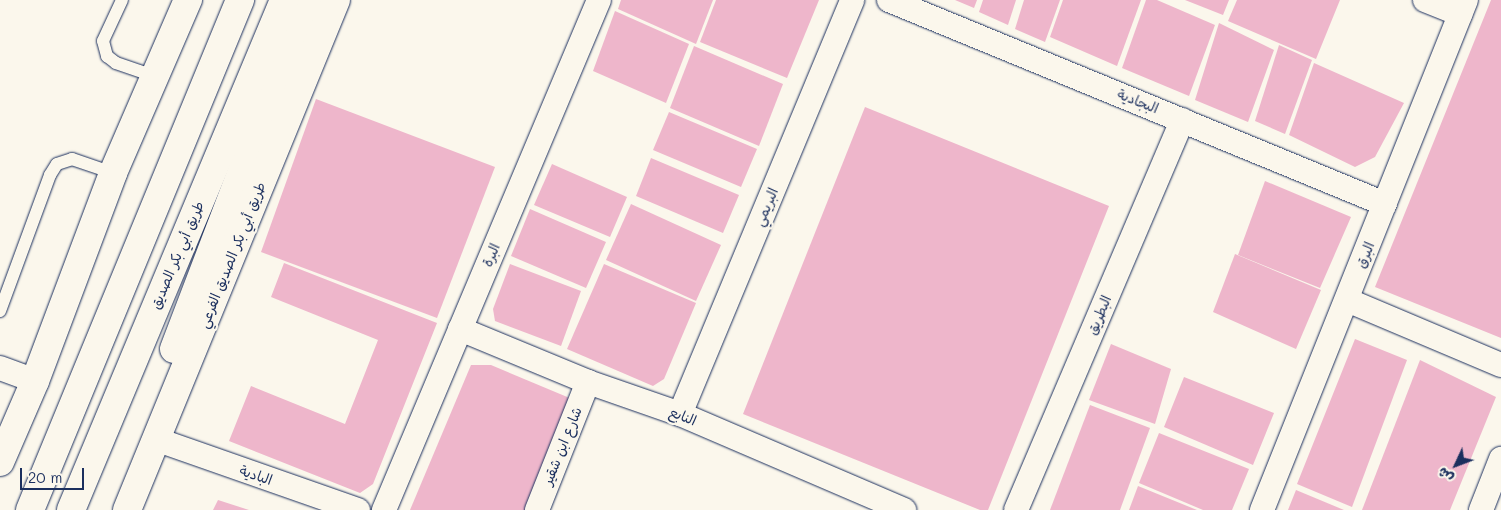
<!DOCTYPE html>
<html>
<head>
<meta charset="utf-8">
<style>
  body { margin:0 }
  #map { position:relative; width:1501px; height:510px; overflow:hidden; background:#fbf7ec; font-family:Mali,"Playpen Sans Arabic",sans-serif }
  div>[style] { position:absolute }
  .building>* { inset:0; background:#eeb6cb }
  .roads { filter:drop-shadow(0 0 1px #1b2f5e) drop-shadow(0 0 1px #1b2f5e) }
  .service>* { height:12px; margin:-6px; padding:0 6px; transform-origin:6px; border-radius:6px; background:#fbf7ec }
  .minor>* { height:24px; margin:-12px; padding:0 12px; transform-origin:12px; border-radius:12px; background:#fbf7ec }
  .secondary>* { height:28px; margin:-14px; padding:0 14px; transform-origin:14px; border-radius:14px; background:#fbf7ec }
  .primary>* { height:28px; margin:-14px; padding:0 14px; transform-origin:14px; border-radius:14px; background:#fbf7ec }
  span { translate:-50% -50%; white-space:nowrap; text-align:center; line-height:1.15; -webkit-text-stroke:4.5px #fbf7ec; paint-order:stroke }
  .street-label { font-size:14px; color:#1b2f5e }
  .north { position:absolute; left:1431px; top:440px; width:50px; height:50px; -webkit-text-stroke:4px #fbf7ec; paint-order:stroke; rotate:227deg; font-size:14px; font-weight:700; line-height:20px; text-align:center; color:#1b2f5e }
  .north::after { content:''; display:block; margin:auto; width:18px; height:22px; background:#1b2f5e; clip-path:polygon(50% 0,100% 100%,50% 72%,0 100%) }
  .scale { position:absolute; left:20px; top:468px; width:64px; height:22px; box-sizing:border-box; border:2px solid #1b2f5e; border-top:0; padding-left:6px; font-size:15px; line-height:18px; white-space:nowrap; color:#1b2f5e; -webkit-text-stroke:4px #fbf7ec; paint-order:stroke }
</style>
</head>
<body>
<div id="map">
  <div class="building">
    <div style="clip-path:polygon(621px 0,713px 0,696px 44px,618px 9px)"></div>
    <div style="clip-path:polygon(716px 0,819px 0,787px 78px,700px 42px)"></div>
    <div style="clip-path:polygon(955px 0,977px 0,974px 8px)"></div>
    <div style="clip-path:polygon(983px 0,1016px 0,1008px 25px,979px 12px)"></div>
    <div style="clip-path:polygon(1024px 0,1060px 0,1045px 42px,1015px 29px)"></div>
    <div style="clip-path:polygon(1063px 0,1141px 0,1117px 66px,1050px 37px)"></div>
    <div style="clip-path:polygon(1146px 0,1157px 0,1215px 25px,1189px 96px,1122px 68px)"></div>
    <div style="clip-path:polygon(1185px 0,1229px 0,1223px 15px)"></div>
    <div style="clip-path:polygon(1237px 0,1340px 0,1316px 59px,1228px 21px)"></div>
    <div style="clip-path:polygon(1491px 0,1501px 0,1501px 338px,1375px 287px)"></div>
    <div style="clip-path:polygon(615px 11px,689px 44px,666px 103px,593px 71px)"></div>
    <div style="clip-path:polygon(1219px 23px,1274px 50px,1248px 122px,1195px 100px)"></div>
    <div style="clip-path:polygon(1279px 45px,1312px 60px,1285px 134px,1255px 121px)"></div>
    <div style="clip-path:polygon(694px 46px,783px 84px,759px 146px,670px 108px)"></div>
    <div style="clip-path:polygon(1314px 63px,1404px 103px,1375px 157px,1355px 167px,1289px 135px)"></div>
    <div style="clip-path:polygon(316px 99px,495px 167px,437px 318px,261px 252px)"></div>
    <div style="clip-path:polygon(865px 107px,1109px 206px,988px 510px,980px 510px,743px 414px)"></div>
    <div style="clip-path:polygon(669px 112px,757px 149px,741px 187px,653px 150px)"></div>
    <div style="clip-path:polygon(651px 158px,739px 195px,723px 233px,636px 196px)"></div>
    <div style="clip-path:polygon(552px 164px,627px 197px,610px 237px,534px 205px)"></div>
    <div style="clip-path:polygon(1265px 181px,1351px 217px,1320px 288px,1238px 255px)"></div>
    <div style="clip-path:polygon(631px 204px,721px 245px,696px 301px,606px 260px)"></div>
    <div style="clip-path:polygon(530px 209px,606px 242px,586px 288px,511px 256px)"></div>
    <div style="clip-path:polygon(1235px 254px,1321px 290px,1296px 349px,1213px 312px)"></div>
    <div style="clip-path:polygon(284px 263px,437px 323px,373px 484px,360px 493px,229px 441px,251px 386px,345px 424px,378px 340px,271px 297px)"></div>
    <div style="clip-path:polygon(510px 264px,581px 291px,561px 346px,495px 321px,493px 309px)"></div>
    <div style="clip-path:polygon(604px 264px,696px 303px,664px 379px,653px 386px,567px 349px)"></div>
    <div style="clip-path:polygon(1355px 339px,1407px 360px,1352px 507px,1297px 484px)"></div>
    <div style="clip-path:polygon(1111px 344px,1171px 369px,1155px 424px,1089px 400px)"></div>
    <div style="clip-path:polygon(1420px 360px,1496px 397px,1450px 510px,1362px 510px)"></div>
    <div style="clip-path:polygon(471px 365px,491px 365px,572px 399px,525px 510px,410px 510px)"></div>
    <div style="clip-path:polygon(1184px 377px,1274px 413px,1253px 465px,1164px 427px)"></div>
    <div style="clip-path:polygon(1090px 405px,1150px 428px,1120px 510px,1050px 510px)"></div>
    <div style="clip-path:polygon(1159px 433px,1249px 469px,1232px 510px,1203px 510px,1139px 483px)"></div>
    <div style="clip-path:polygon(1138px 486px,1197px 510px,1129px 510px)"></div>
    <div style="clip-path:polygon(1296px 490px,1344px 510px,1288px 510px)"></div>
    <div style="clip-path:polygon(218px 500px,249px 510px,213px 510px)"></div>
  </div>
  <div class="roads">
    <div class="service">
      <div style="left:122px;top:0;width:45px;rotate:114.9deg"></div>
      <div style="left:103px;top:41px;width:16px;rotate:75deg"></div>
      <div style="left:107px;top:56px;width:11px;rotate:38deg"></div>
      <div style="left:116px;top:63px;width:40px;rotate:18.9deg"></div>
      <div style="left:0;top:311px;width:145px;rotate:-69.8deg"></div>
      <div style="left:50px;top:175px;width:13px;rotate:-58deg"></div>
      <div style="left:57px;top:164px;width:16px;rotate:-18deg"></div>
      <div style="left:72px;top:159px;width:43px;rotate:18.9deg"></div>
    </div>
    <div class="minor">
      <div style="left:889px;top:0;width:536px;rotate:22.36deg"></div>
      <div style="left:1425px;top:0;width:38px;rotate:22deg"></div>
      <div style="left:1347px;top:300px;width:167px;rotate:22.9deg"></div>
      <div style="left:460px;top:329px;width:139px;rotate:22.5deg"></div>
      <div style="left:588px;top:382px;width:97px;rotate:19.2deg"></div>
      <div style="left:680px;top:414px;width:244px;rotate:23.2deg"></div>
      <div style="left:0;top:368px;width:37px;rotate:20deg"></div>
      <div style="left:680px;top:414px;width:448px;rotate:-67.4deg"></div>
      <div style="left:155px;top:439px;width:215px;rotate:19.3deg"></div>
      <div style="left:384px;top:510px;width:553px;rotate:-67.14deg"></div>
      <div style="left:537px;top:510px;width:138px;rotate:-68.3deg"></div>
      <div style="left:1016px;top:510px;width:424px;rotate:-66.9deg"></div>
      <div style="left:1262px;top:510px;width:549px;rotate:-68.2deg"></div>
      <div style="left:1481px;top:510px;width:55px;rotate:-68.6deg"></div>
    </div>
    <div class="secondary">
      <div style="left:174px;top:349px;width:373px;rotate:-69.1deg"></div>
      <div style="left:0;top:462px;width:88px;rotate:-66.6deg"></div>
      <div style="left:35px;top:381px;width:222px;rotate:-69.4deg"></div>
      <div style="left:113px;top:173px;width:189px;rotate:-66.6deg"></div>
      <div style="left:127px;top:510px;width:551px;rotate:-67.72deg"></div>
    </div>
    <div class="primary">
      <div style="left:30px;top:510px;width:552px;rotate:-67.62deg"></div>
      <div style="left:71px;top:510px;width:553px;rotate:-67.33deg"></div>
    </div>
  </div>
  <div class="street-label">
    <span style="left:1138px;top:101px;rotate:22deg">البجادية</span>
    <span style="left:766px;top:207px;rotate:-67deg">البريمي</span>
    <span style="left:177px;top:255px;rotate:-67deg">طريق أبي بكر الصديق</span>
    <span style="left:232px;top:255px;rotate:-68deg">طريق أبي بكر الصديق الفرعي</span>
    <span style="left:491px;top:255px;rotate:-67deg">البرة</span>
    <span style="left:1365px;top:255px;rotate:-68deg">البرق</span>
    <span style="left:1099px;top:315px;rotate:-67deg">البطريق</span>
    <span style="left:683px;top:416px;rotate:22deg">النابع</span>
    <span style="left:562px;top:446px;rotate:-68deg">شارع ابن شقير</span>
    <span style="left:256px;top:475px;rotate:19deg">البادية</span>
  </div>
  <div class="north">ش</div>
  <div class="scale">20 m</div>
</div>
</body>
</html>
